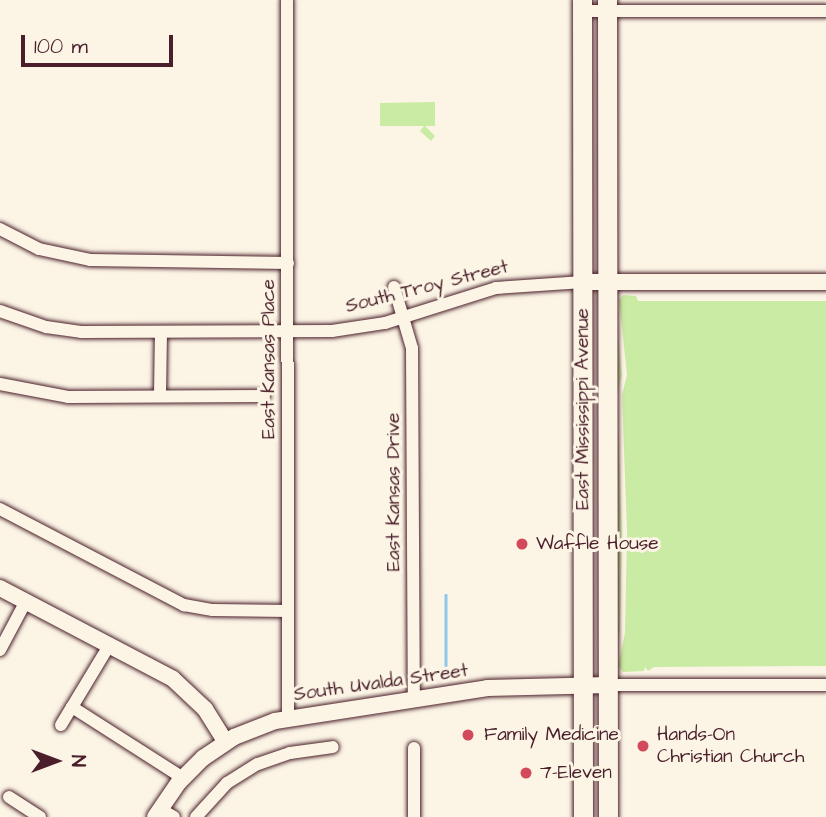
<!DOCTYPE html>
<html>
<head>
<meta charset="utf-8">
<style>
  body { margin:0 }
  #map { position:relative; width:826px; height:817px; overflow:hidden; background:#fcf5e5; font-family:"Architects Daughter",sans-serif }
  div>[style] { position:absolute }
  .green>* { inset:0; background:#caeba3 }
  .stream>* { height:2.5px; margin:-1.25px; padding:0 1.25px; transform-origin:1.25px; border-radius:1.25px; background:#8fc7ee }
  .roads { filter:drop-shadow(0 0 2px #4a1f2b) drop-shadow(0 0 2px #4a1f2b) }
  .minor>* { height:12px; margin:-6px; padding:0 6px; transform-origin:6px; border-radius:6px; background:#fcf5e5 }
  .tertiary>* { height:16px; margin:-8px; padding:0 8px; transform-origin:8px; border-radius:8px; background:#fcf5e5 }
  .primary>* { height:19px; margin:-9.5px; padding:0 9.5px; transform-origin:9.5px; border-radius:9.5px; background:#fcf5e5 }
  .dots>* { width:19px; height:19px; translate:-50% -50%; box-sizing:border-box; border:4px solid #fcf5e5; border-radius:50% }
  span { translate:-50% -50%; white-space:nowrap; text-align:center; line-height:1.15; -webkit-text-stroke:6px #fcf5e5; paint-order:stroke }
  .street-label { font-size:19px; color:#4a1f2b }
  .poi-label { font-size:19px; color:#4a1f2b }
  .left { translate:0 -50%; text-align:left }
  .north { position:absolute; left:21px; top:726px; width:70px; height:70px; -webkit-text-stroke:5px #fcf5e5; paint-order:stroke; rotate:90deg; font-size:19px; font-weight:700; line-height:28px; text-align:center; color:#4a1f2b }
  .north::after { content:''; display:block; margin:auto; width:24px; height:32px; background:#4a1f2b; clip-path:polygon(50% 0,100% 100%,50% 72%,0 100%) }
  .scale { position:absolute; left:21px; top:35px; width:152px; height:32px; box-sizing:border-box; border:4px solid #4a1f2b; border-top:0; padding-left:9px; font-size:21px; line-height:24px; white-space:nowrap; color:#4a1f2b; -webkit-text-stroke:5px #fcf5e5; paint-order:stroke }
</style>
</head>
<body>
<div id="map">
  <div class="green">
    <div style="clip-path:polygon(435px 102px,435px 126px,425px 126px,435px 136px,431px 141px,420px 131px,424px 126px,380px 126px,380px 103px)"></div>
    <div style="clip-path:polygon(623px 295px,636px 296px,638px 301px,826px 301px,826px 666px,654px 667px,648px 671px,645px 667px,644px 671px,623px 672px,618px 666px,625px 633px,627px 532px,622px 395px,627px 375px,619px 300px)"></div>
    <div style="clip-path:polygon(616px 318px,622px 375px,617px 396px,622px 534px,620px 631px,615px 651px)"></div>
  </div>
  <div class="stream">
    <div style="left:446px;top:595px;width:70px;rotate:90deg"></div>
  </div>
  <div class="roads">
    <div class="minor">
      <div style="left:287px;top:0;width:718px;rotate:89.92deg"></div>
      <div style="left:582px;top:11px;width:244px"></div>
      <div style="left:0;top:229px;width:44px;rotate:27.1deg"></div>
      <div style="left:39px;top:249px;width:52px;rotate:12.2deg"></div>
      <div style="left:90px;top:260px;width:198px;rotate:0.9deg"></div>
      <div style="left:394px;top:287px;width:64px;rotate:73.6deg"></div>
      <div style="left:412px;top:348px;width:352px;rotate:89.7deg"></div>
      <div style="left:0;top:311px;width:49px;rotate:19.2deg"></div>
      <div style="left:46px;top:327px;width:35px;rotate:8deg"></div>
      <div style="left:81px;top:332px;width:251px;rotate:-0.2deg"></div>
      <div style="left:332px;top:331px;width:54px;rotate:-8.6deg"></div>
      <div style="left:385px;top:323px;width:116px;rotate:-17.5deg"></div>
      <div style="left:496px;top:288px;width:87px;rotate:-3.9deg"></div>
      <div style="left:0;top:384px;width:69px;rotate:10.8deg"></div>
      <div style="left:68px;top:397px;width:196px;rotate:-0.3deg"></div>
      <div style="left:160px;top:395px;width:63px;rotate:-89.1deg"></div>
      <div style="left:0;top:509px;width:208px;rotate:27.6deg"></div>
      <div style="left:184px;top:605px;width:29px;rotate:10deg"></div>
      <div style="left:213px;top:610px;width:75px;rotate:0.8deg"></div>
      <div style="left:110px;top:644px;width:74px;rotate:121.1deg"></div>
      <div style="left:72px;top:707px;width:132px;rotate:32.6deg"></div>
      <div style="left:0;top:650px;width:55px;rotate:-62deg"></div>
      <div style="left:608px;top:685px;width:218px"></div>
      <div style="left:61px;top:725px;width:21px;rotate:-59deg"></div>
      <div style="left:9px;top:797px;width:37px;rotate:33deg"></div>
      <div style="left:160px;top:809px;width:16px;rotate:30deg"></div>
      <div style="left:196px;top:817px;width:46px;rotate:-47.6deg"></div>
      <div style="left:227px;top:783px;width:36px;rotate:-32deg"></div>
      <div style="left:258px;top:764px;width:34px;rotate:-19deg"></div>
      <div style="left:290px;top:753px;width:43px;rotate:-7.9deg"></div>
      <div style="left:414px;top:817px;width:69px;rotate:-90deg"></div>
    </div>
    <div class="tertiary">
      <div style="left:583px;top:282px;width:243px"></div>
      <div style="left:0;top:588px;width:195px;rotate:27.7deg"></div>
      <div style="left:173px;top:679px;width:44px;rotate:43.2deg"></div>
      <div style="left:205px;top:709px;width:39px;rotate:58deg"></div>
      <div style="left:155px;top:817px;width:42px;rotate:-55.6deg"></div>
      <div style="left:179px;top:782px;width:34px;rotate:-45deg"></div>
      <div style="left:203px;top:758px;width:37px;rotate:-34deg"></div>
      <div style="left:234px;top:737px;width:44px;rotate:-21.3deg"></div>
      <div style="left:275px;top:721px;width:215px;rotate:-8.8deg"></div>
      <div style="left:487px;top:688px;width:121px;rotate:-1.4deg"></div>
    </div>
    <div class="primary">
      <div style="left:582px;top:0;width:817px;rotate:89.93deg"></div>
      <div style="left:607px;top:0;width:817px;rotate:89.93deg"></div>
    </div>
  </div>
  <div class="dots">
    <div style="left:522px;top:544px;background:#d1495b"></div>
    <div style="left:468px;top:735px;background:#d1495b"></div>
    <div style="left:643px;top:746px;background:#d1495b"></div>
    <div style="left:526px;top:773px;background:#d1495b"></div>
  </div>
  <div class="street-label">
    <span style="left:427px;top:287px;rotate:-14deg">South Troy Street</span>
    <span style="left:269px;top:359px;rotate:-90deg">East Kansas Place</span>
    <span style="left:583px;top:409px;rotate:-90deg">East Mississippi Avenue</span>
    <span style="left:394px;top:492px;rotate:-90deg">East Kansas Drive</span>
    <span style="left:381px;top:683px;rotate:-8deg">South Uvalda Street</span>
  </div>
  <div class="poi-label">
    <span class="left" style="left:536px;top:544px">Waffle House</span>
    <span class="left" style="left:484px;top:735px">Family Medicine</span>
    <span class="left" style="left:657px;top:746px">Hands-On<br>Christian Church</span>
    <span class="left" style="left:540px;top:773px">7-Eleven</span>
  </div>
  <div class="north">N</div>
  <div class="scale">100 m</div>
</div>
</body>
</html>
